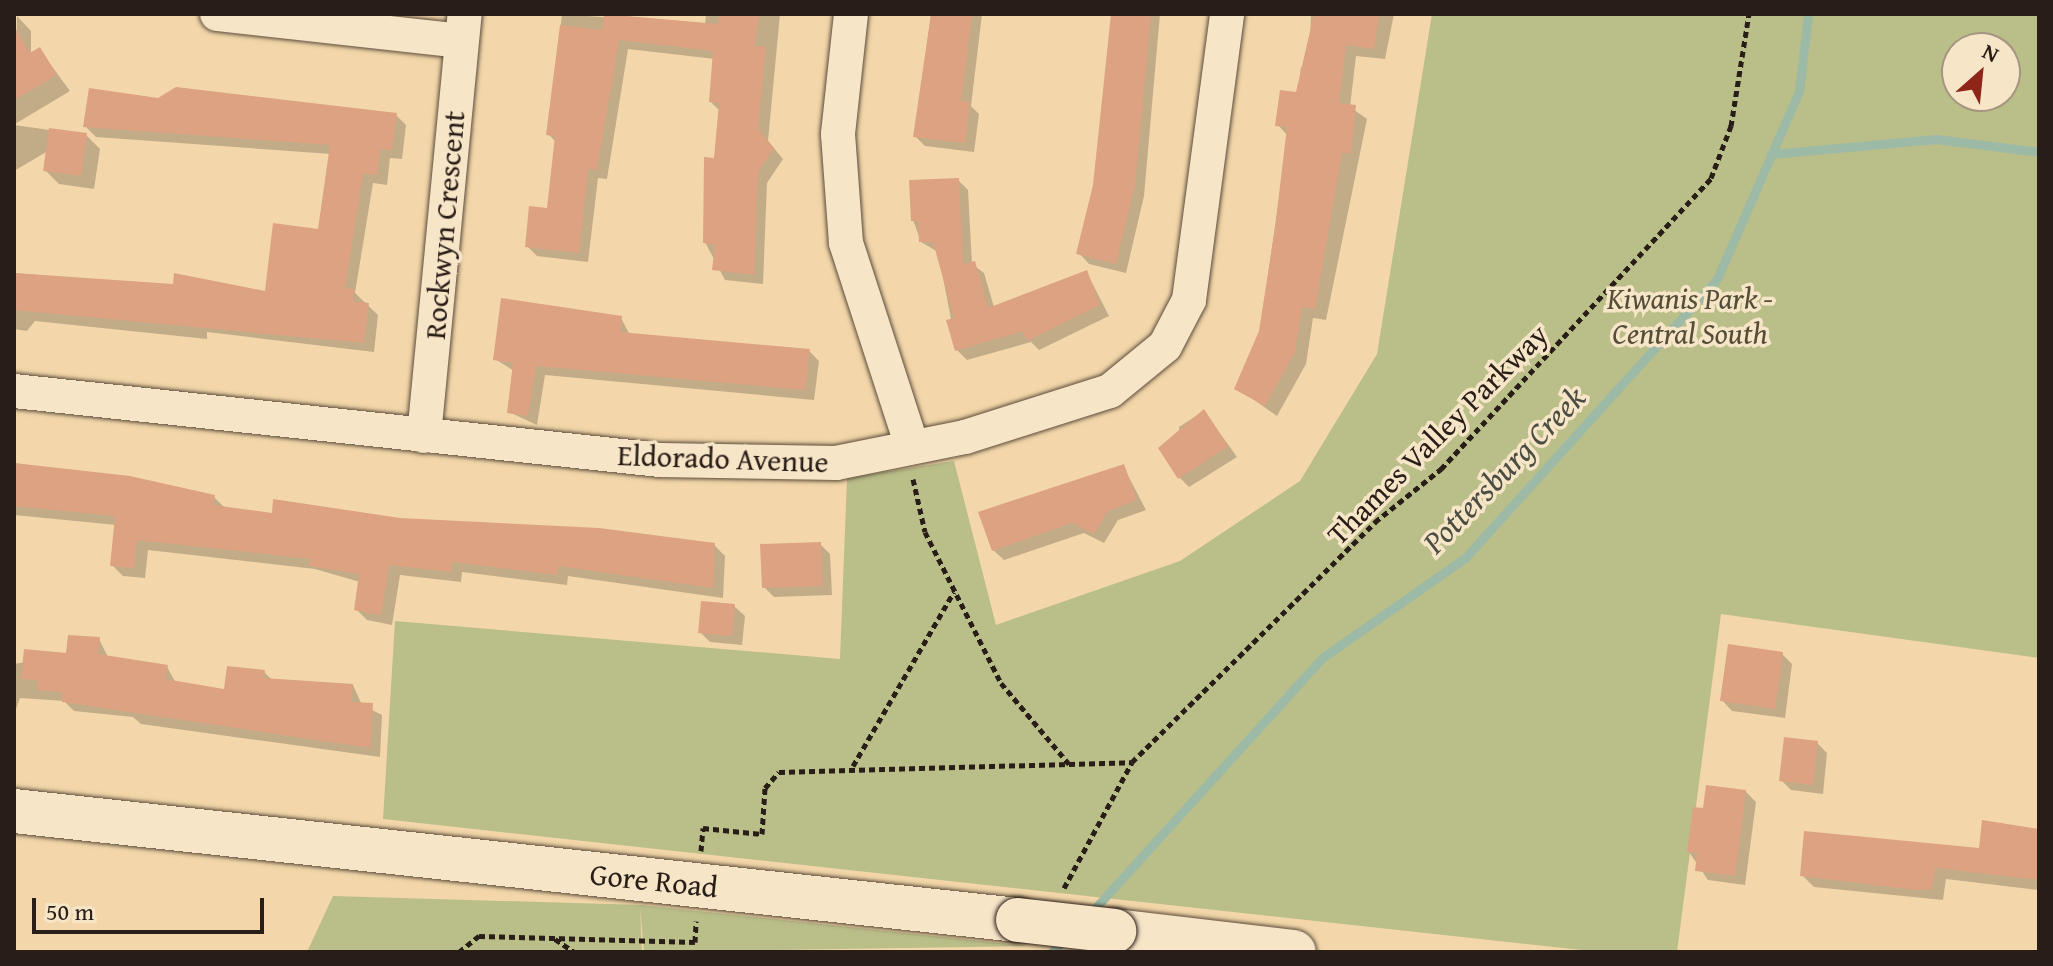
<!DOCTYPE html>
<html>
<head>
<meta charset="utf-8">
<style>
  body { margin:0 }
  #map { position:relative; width:2053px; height:966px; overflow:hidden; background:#f3d7aa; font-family:"Gentium Book Plus",serif }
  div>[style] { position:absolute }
  .green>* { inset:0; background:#babe89 }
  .shadow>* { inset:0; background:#0003 }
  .stream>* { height:9px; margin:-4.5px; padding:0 4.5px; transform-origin:4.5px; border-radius:4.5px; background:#9cbaa6 }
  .building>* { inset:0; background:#dda282 }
  .path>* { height:5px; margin-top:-2.5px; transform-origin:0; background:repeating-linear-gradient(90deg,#291e17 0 6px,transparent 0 10px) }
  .roads { filter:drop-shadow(0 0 2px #5c4c3c) drop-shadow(0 0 2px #5c4c3c) }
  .minor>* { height:34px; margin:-17px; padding:0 17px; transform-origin:17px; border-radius:17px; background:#f7e5c8 }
  .secondary>* { height:44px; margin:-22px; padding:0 22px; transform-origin:22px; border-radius:22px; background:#f7e5c8 }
  .bridges { filter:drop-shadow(0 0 2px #291e17) drop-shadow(0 0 2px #291e17) }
  .secondary-bridge>* { height:44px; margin:-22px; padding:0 22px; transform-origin:22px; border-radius:22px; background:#f7e5c8 }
  span { translate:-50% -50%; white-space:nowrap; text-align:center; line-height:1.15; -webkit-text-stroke:7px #f7e5c8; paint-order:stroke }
  .street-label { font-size:30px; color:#291e17 }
  .park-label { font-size:30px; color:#544e39; font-style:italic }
  .water-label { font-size:32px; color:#4c4d42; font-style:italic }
  .frame { position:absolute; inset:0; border:16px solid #291e17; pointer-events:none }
  .north { position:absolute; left:1941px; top:32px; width:80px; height:80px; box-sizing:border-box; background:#f7e5c8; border:2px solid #a59581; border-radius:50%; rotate:27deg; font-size:22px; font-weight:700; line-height:32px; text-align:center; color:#291e17 }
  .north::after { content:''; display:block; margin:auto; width:28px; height:36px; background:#8f2418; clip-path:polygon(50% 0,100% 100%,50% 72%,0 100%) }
  .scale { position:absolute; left:32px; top:898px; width:232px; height:36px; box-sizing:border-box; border:4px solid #291e17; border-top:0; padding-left:10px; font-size:24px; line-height:28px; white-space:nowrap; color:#291e17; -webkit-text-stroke:6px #f7e5c8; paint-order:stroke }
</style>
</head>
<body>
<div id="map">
  <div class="green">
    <div style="clip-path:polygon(evenodd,1432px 14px,2039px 14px,2039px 658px,1721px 614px,1677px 952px,1600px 952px,383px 819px,395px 621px,840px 659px,847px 478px,954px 461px,996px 625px,1180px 561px,1300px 481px,1377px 354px,1432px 14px,1957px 48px,2005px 48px,2005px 96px,1957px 96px,1957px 48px)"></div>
    <div style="clip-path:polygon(333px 896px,641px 905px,1028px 946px,644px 952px,640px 907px,642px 952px,307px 952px)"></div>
  </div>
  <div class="shadow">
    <div style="clip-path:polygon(562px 14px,705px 25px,706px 14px,780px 14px,768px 141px,783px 159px,767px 183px,763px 284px,725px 280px,705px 242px,720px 111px,711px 102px,715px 59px,628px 49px,607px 179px,598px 178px,588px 262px,537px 256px,527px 246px,548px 210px,556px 142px,548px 134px)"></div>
    <div style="clip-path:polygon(931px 14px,982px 14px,971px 106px,979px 114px,974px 152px,925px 146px,915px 136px)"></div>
    <div style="clip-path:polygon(1113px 14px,1160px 14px,1144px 196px,1126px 273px,1089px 264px,1079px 253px,1095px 185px)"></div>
    <div style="clip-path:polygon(1311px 14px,1394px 14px,1385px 59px,1356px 56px,1350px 107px,1367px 119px,1326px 320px,1313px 318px,1306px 364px,1277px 416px,1237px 388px,1260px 331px,1288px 136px,1278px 125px,1298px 94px,1301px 67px,1309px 68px)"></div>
    <div style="clip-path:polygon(17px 16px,31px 31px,31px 56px,40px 50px,70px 91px,15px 124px)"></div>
    <div style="clip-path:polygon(158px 100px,396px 115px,406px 125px,402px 159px,390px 158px,387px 185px,373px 183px,355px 293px,378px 315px,374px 352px,207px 332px,207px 339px,35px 321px,27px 331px,14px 329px,14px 273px,266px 294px,320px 231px,331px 154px,96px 137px,85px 126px)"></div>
    <div style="clip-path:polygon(14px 125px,86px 135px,100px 149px,94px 189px,59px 184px,45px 170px,48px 151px,14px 171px)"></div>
    <div style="clip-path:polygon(958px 180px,968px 190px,972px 264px,984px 273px,994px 307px,1087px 273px,1109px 316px,1039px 350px,1031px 342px,967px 360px,957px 350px,938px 252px,921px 242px,913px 220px)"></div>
    <div style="clip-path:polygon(621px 318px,630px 335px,809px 351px,819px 361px,814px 400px,545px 375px,537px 425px,509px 412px,514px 371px,495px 359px)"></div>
    <div style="clip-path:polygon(1204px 411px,1237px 457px,1189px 487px,1179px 477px,1179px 427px)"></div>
    <div style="clip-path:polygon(14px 463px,214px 497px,225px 508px,273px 515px,714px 545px,725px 556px,723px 598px,568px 576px,567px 585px,462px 572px,461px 582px,400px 575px,392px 625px,367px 620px,356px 609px,360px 582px,315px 569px,148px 550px,145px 578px,123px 576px,112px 565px,116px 525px,14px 515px)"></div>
    <div style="clip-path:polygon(1123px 466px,1146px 510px,1118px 520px,1104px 543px,1084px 533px,1004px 560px,993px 550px)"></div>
    <div style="clip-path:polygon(820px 544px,830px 554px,832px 595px,774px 597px,764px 587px)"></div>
    <div style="clip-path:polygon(734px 606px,745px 616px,742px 645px,710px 642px,700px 632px)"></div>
    <div style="clip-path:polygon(99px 639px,108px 657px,167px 667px,176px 683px,226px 691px,264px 672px,272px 680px,353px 685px,362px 705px,382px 715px,380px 757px,141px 724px,133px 717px,74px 711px,64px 701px,20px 698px,14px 715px,14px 664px,68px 655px)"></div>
    <div style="clip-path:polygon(1782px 654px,1792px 664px,1785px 718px,1732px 711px,1722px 700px)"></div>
    <div style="clip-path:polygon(1817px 743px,1827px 753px,1823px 794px,1791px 790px,1781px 780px)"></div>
    <div style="clip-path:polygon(1745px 791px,1756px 802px,1745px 885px,1708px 880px,1689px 852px,1705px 810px)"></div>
    <div style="clip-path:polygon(2039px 830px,2039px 890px,1946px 879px,1943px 900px,1814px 887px,1802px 875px,1981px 850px)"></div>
  </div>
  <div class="stream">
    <div style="left:1771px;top:154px;width:166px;rotate:-5.2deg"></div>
    <div style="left:1936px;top:139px;width:104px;rotate:7.2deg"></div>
    <div style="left:1089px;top:915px;width:347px;rotate:-47.8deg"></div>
    <div style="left:1322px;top:658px;width:174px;rotate:-35deg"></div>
    <div style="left:1465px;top:558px;width:376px;rotate:-47.9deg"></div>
    <div style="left:1717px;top:279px;width:205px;rotate:-66.4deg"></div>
    <div style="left:1799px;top:91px;width:78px;rotate:-83.3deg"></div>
    <div style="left:1052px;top:952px;width:17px;rotate:-45deg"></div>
  </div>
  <div class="building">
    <div style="clip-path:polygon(604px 14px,718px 24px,719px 14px,759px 14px,755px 46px,766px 47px,758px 129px,774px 148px,758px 172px,754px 275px,712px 270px,715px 245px,703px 243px,704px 157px,714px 158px,719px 103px,709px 102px,713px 51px,619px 40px,597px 170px,588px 169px,579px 253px,525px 247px,529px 206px,547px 208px,555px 136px,546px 135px,560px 25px,602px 30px)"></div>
    <div style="clip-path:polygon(931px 14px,972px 14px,961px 101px,970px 102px,965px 143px,913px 137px)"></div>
    <div style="clip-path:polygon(1111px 14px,1151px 14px,1135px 185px,1116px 264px,1076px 254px,1093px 185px)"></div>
    <div style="clip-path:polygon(1314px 14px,1379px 14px,1374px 49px,1346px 45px,1339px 103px,1356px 105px,1351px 154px,1342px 152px,1315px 309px,1302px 307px,1295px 352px,1265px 406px,1234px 389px,1259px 331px,1275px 228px,1287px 127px,1275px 126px,1280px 90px,1296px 92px)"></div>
    <div style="clip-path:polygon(14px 26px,30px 53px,40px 47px,57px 75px,14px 100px)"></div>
    <div style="clip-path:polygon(176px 87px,397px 113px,392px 150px,380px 149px,377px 175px,363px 174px,345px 288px,354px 289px,353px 301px,369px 303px,364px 343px,14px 310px,14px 273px,173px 284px,174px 273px,265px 291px,273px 223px,318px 229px,330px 145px,83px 127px,89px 88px,158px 98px)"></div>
    <div style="clip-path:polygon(49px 128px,87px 133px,81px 176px,43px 171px)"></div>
    <div style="clip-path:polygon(959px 178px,963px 264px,975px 261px,988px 308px,1087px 270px,1100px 305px,1027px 341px,1023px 331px,955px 351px,946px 320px,954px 318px,933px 242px,919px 242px,918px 221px,911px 221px,909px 180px)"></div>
    <div style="clip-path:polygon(501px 298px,622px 316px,620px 332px,810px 349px,805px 390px,536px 366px,528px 416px,507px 413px,513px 363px,493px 360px)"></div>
    <div style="clip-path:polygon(1204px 409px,1228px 446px,1178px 479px,1158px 448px)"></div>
    <div style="clip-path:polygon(14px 463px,130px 476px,215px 495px,213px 505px,272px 513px,273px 499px,400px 518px,599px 528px,715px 543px,713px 588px,558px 566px,557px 575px,452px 562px,451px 572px,389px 565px,381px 615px,354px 610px,359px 574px,309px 566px,310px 559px,137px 540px,134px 568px,110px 566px,115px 516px,14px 506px)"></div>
    <div style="clip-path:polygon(1124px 464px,1137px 500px,1108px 511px,1094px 534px,1072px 523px,992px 551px,978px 512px)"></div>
    <div style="clip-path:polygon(821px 542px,822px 586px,762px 588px,760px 544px)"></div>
    <div style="clip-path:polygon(701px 601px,735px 604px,732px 636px,698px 633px)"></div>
    <div style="clip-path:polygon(68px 635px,100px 637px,98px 654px,168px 665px,165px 679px,224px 689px,227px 666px,265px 670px,264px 678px,353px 684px,352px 702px,373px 703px,370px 748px,62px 702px,62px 692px,37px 690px,38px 680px,21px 679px,24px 649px,66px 653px)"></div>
    <div style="clip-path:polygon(1728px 644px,1783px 652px,1775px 709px,1720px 701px)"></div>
    <div style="clip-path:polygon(1784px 737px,1818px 741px,1813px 785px,1779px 781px)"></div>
    <div style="clip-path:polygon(1706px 785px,1746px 790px,1735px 876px,1695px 871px,1697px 853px,1687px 852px,1693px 807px,1703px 808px)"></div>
    <div style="clip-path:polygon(1982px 820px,2039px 829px,2039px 880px,1935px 868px,1932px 889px,1916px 890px,1800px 876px,1804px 831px,1979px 848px)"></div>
  </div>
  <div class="path">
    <div style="left:913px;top:479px;width:54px;rotate:77.2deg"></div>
    <div style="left:925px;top:532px;width:169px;rotate:63.3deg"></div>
    <div style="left:1001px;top:683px;width:106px;rotate:50deg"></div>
    <div style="left:853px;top:766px;width:201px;rotate:-59.9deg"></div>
    <div style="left:701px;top:851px;width:23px;rotate:-85deg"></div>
    <div style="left:703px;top:828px;width:59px;rotate:5.8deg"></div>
    <div style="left:762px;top:834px;width:46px;rotate:-86.3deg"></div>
    <div style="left:765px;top:788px;width:21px;rotate:-49deg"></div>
    <div style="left:779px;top:772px;width:353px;rotate:-1.6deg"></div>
    <div style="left:1132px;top:762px;width:342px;rotate:-44.6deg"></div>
    <div style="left:1375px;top:522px;width:85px;rotate:-38.8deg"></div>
    <div style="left:1441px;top:469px;width:397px;rotate:-47.1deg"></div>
    <div style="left:1711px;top:178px;width:56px;rotate:-69deg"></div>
    <div style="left:1731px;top:126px;width:113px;rotate:-80.9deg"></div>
    <div style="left:1064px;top:888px;width:143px;rotate:-61.6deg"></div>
    <div style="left:555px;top:939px;width:23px;rotate:34deg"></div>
    <div style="left:459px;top:952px;width:26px;rotate:-39deg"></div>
    <div style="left:479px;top:936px;width:216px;rotate:1.6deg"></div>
    <div style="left:695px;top:942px;width:21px;rotate:-87deg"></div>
  </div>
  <div class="roads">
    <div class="minor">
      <div style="left:217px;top:14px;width:245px;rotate:6.3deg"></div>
      <div style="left:851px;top:14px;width:121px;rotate:96.2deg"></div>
      <div style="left:838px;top:134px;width:109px;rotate:85.8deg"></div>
      <div style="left:846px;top:243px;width:210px;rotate:72deg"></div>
      <div style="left:14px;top:391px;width:650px;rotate:6.1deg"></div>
      <div style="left:660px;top:460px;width:176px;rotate:1deg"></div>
      <div style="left:836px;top:463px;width:132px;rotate:-11.4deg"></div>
      <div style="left:965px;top:437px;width:152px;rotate:-17.6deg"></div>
      <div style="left:1110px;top:391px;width:71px;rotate:-39.3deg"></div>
      <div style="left:1165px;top:346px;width:52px;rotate:-62.4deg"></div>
      <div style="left:1189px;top:300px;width:289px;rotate:-82.4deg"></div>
      <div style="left:424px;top:436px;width:424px;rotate:-84.5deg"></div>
    </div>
    <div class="secondary">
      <div style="left:14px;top:811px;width:1010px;rotate:6.2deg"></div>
      <div style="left:1114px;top:931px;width:181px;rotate:6.7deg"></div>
    </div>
  </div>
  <div class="bridges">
    <div class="secondary-bridge">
      <div style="left:1018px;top:920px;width:97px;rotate:6.5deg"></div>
    </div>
  </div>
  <div class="street-label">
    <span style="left:444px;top:225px;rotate:-85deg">Rockwyn Crescent</span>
    <span style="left:1437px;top:434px;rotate:-45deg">Thames Valley Parkway</span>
    <span style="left:723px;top:458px;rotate:2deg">Eldorado Avenue</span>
    <span style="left:654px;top:880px;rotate:6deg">Gore Road</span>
  </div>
  <div class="park-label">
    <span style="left:1690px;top:315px">Kiwanis Park -<br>Central South</span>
  </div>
  <div class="water-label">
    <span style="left:1504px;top:470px;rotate:-46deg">Pottersburg Creek</span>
  </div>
  <div class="frame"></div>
  <div class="north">N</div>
  <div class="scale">50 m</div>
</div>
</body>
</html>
